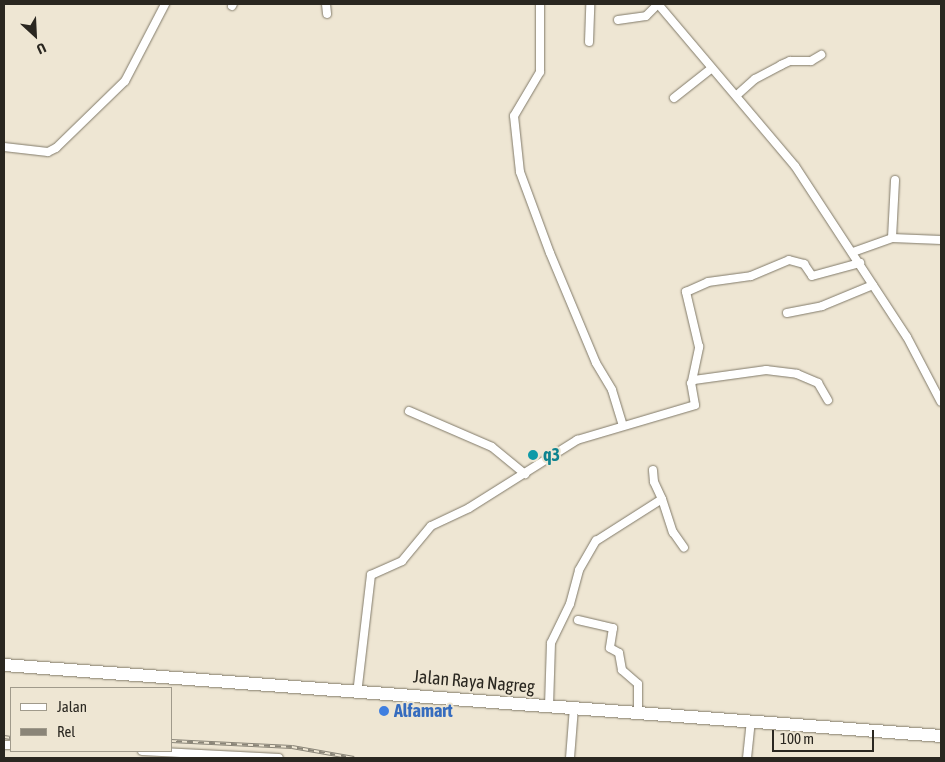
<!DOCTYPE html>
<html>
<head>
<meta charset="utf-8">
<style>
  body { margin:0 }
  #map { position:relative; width:945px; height:762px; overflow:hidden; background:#eee6d3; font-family:"Asap Condensed",sans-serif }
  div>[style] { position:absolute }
  .roads { filter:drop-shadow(0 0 1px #817a69) drop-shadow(0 0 1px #817a69) }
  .minor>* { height:8px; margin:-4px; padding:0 4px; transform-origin:4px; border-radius:4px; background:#fff }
  .trunk>* { height:12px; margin:-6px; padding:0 6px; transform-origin:6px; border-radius:6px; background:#fff }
  .rail>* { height:4px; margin-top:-2px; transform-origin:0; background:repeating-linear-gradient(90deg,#eee6d3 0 5.5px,#8a8578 0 11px); box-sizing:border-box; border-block:1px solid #8a8578 }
  .dots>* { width:14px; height:14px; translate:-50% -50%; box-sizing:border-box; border:2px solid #eee6d3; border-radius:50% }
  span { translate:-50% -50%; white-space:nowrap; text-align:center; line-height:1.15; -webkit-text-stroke:4px #eee6d3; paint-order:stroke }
  .culture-label { font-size:18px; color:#0d838f; font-weight:700 }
  .left { translate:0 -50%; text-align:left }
  .street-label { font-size:18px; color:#2a2720 }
  .shop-label { font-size:18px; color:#366cbe; font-weight:700 }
  .frame { position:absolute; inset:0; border:5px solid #2a2720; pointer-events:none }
  .legend { position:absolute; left:10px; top:687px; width:162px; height:65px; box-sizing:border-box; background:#eee6d3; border:1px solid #a09a8b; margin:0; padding:6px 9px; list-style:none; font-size:15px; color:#2a2720 }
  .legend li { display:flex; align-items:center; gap:10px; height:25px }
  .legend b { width:25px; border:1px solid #a09a8b }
  .north { position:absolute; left:10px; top:10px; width:50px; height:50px; -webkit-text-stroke:4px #eee6d3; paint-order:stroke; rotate:155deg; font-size:14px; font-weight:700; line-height:20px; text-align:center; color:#2a2720 }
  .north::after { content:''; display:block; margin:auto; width:18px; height:22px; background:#2a2720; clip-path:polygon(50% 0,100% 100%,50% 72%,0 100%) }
  .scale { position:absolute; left:772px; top:730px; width:102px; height:22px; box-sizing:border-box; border:2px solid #2a2720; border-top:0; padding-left:6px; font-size:15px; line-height:18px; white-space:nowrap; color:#2a2720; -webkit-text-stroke:4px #eee6d3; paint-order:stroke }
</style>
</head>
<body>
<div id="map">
  <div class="roads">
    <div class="minor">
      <div style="left:326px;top:4px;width:10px;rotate:84deg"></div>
      <div style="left:540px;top:4px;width:68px;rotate:90deg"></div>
      <div style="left:540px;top:72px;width:51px;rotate:120.6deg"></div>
      <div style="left:514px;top:116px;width:56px;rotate:83.9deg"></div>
      <div style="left:520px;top:172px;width:86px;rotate:69.7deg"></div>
      <div style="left:550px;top:253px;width:119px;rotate:67.3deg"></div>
      <div style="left:596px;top:363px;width:31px;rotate:59deg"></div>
      <div style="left:612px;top:390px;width:37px;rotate:73deg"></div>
      <div style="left:658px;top:4px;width:212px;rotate:49.8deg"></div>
      <div style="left:795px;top:166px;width:204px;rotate:56.8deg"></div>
      <div style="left:907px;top:337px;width:73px;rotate:62.4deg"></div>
      <div style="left:232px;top:6px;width:2px;rotate:-63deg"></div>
      <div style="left:618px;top:20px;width:28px;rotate:-8deg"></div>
      <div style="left:646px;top:16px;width:17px;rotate:-45deg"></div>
      <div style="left:589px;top:42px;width:38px;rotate:-88deg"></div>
      <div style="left:737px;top:95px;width:24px;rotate:-42deg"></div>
      <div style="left:755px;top:79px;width:30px;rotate:-28deg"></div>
      <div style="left:781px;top:65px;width:10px;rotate:-24deg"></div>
      <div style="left:790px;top:61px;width:21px"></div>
      <div style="left:811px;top:61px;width:12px;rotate:-31deg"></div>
      <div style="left:674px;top:98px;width:48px;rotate:-38.3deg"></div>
      <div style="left:4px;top:147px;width:44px;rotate:6.5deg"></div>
      <div style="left:48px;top:152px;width:9px;rotate:-27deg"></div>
      <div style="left:56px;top:148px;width:96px;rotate:-44.2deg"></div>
      <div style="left:125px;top:81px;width:87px;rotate:-62.5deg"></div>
      <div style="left:892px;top:238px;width:49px;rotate:2.3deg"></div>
      <div style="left:853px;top:252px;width:41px;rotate:-19.7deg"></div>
      <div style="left:892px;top:238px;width:58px;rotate:-87deg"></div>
      <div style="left:787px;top:313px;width:36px;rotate:-11deg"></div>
      <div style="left:822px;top:306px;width:55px;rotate:-22.4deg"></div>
      <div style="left:692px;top:381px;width:35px;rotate:-78deg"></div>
      <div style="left:699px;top:347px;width:57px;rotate:-103.3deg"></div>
      <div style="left:686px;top:292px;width:24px;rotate:-24deg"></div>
      <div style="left:708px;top:282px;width:43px;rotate:-7.9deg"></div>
      <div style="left:751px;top:276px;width:41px;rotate:-22.8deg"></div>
      <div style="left:789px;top:260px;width:16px;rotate:15deg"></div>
      <div style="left:804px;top:264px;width:14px;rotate:56deg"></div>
      <div style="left:812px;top:276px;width:50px;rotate:-15.2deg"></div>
      <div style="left:409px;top:411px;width:90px;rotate:23.4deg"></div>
      <div style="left:492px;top:447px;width:43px;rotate:39.3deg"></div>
      <div style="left:662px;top:499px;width:35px;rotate:72deg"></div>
      <div style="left:673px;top:532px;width:19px;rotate:55deg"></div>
      <div style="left:578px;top:620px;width:36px;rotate:13deg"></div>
      <div style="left:613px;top:628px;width:20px;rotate:99deg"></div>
      <div style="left:610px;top:648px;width:10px;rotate:29deg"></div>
      <div style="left:619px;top:653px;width:17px;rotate:80deg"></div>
      <div style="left:622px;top:670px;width:21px;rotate:41deg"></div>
      <div style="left:638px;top:684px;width:28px;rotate:90deg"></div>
      <div style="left:357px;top:694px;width:120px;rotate:-83.3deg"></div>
      <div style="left:371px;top:575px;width:34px;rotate:-24deg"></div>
      <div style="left:402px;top:561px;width:45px;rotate:-50.4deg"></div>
      <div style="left:431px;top:526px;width:42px;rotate:-25.3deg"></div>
      <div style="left:469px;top:508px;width:128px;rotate:-32.2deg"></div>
      <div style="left:577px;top:440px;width:123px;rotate:-16.5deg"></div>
      <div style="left:695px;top:405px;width:22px;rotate:-100deg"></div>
      <div style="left:691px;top:383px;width:4px;rotate:-45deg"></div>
      <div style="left:694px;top:380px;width:73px;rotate:-7.9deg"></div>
      <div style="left:766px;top:370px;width:31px;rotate:7deg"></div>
      <div style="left:797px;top:374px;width:23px;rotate:23deg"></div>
      <div style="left:818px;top:383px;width:20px;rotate:60deg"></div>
      <div style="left:549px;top:706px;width:63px;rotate:-88.2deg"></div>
      <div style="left:551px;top:643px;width:43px;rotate:-64deg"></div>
      <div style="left:570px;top:604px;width:35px;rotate:-75deg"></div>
      <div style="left:579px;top:570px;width:34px;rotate:-60deg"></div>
      <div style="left:596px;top:541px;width:78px;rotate:-32.5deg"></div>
      <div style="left:662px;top:499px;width:19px;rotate:-115deg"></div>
      <div style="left:654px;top:482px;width:12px;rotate:-95deg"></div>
      <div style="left:4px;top:745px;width:7px"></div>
      <div style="left:142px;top:751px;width:137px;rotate:2.9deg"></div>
      <div style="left:570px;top:758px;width:51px;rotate:-85.5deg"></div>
      <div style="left:747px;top:758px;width:31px;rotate:-84deg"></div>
    </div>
    <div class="trunk">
      <div style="left:4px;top:665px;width:940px;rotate:4.33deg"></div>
    </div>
  </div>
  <div class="rail">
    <div style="left:4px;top:737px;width:7px;rotate:8deg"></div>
    <div style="left:171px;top:741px;width:121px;rotate:2.8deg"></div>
    <div style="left:292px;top:747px;width:63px;rotate:10.1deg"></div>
  </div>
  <div class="dots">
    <div style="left:533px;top:455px;background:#0f9aa8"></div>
    <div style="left:384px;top:711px;background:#3f7fe0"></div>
  </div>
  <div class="culture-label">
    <span class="left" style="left:543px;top:455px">q3</span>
  </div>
  <div class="street-label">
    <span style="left:474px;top:682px;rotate:5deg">Jalan Raya Nagreg</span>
  </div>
  <div class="shop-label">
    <span class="left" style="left:394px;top:711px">Alfamart</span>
  </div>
  <div class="frame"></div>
  <ul class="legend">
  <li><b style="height:6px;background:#fff"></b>Jalan</li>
  <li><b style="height:6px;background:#8a8578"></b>Rel</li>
  </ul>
  <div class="north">U</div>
  <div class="scale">100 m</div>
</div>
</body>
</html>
